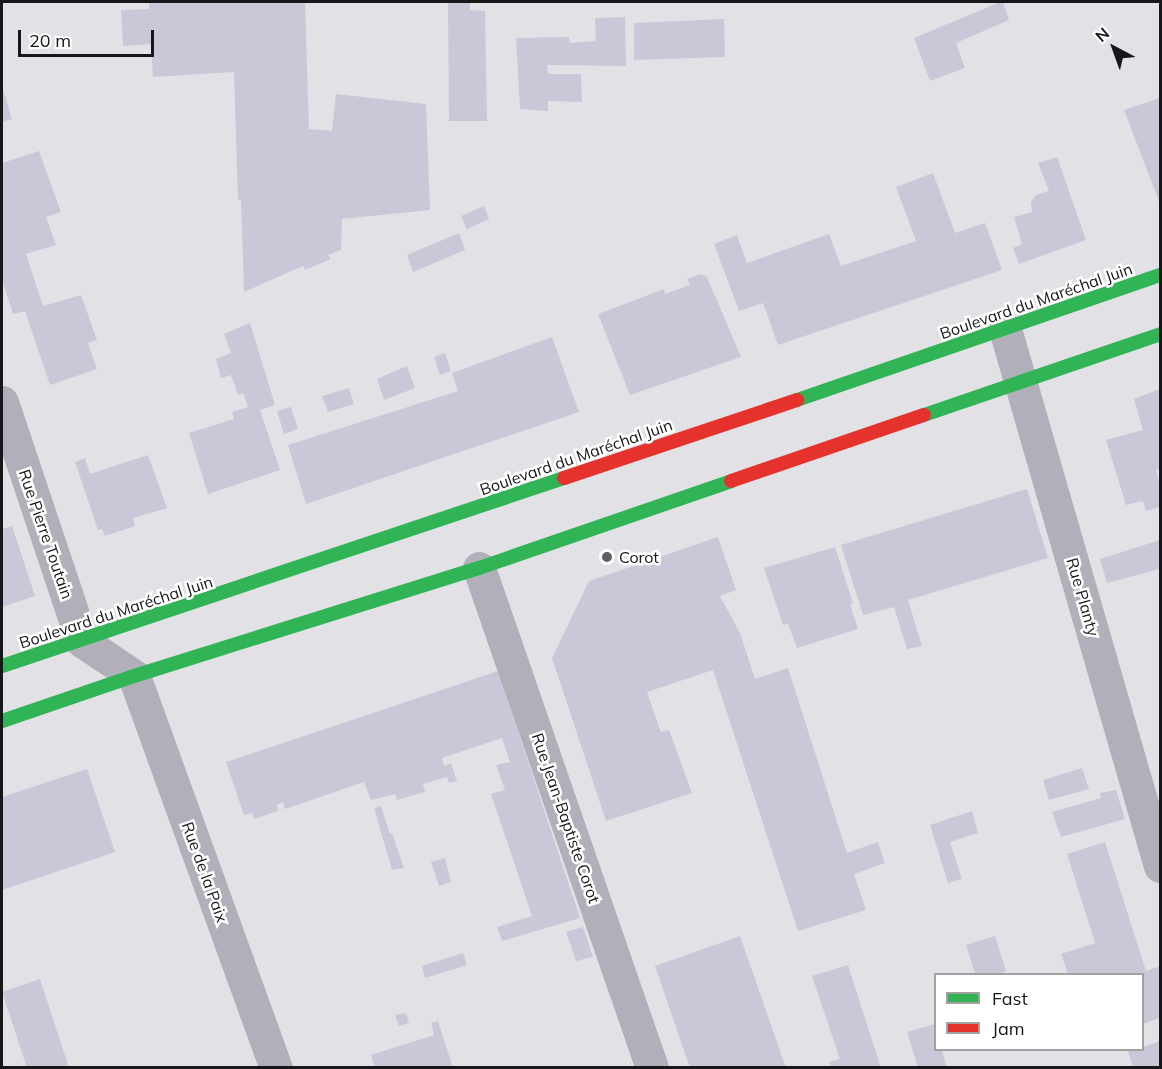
<!DOCTYPE html>
<html>
<head>
<meta charset="utf-8">
<style>
  body { margin:0 }
  #map { position:relative; width:1162px; height:1069px; overflow:hidden; background:#e2e1e6; font-family:Mulish,sans-serif }
  div>[style] { position:absolute }
  .building>* { inset:0; background:#cac8d8 }
  .street>* { height:33px; margin:-16.5px; padding:0 16.5px; transform-origin:16.5px; border-radius:16.5px; background:#b1b0ba }
  .fast>* { height:14px; margin:-7px; padding:0 7px; transform-origin:7px; border-radius:7px; background:#30b455 }
  .jam>* { height:14px; margin:-7px; padding:0 7px; transform-origin:7px; border-radius:7px; background:#e5322d }
  .dots>* { width:16px; height:16px; translate:-50% -50%; box-sizing:border-box; border:3px solid #fff; border-radius:50% }
  span { translate:-50% -50%; white-space:nowrap; text-align:center; line-height:1.15; -webkit-text-stroke:5px #fff; paint-order:stroke }
  .street-label { font-size:16px; color:#171719 }
  .poi-label { font-size:16px; color:#171719 }
  .left { translate:0 -50%; text-align:left }
  .frame { position:absolute; inset:0; border:3px solid #171719; pointer-events:none }
  .legend { position:absolute; left:934px; top:973px; width:210px; height:78px; box-sizing:border-box; background:#fff; border:2px solid #a2a2a3; margin:0; padding:8px 10px; list-style:none; font-size:18px; color:#171719 }
  .legend li { display:flex; align-items:center; gap:12px; height:30px }
  .legend b { width:30px; border:2px solid #a2a2a3 }
  .north { position:absolute; left:1084px; top:18px; width:60px; height:60px; -webkit-text-stroke:4px #fff; paint-order:stroke; rotate:319deg; font-size:16px; font-weight:700; line-height:24px; text-align:center; color:#171719 }
  .north::after { content:''; display:block; margin:auto; width:21px; height:27px; background:#171719; clip-path:polygon(50% 0,100% 100%,50% 72%,0 100%) }
  .scale { position:absolute; left:18px; top:30px; width:136px; height:27px; box-sizing:border-box; border:3px solid #171719; border-top:0; padding-left:8px; font-size:18px; line-height:21px; white-space:nowrap; color:#171719; -webkit-text-stroke:4px #fff; paint-order:stroke }
</style>
</head>
<body>
<div id="map">
  <div class="building">
    <div style="clip-path:polygon(149px 2px,305px 2px,309px 129px,332px 131px,336px 94px,426px 104px,430px 210px,342px 219px,341px 250px,328px 255px,331px 259px,305px 270px,303px 266px,244px 292px,241px 200px,238px 200px,234px 72px,153px 77px,151px 44px,123px 46px,121px 10px,149px 9px)"></div>
    <div style="clip-path:polygon(448px 2px,470px 2px,470px 10px,485px 11px,487px 121px,449px 121px)"></div>
    <div style="clip-path:polygon(1000px 2px,1003px 2px,1009px 20px,956px 43px,965px 68px,930px 81px,914px 38px)"></div>
    <div style="clip-path:polygon(625px 17px,626px 66px,547px 65px,548px 74px,581px 74px,582px 102px,548px 101px,548px 111px,520px 109px,516px 38px,569px 37px,570px 43px,596px 41px,595px 18px)"></div>
    <div style="clip-path:polygon(724px 19px,725px 57px,634px 60px,634px 23px)"></div>
    <div style="clip-path:polygon(2px 86px,12px 119px,2px 122px)"></div>
    <div style="clip-path:polygon(1160px 98px,1160px 204px,1124px 110px)"></div>
    <div style="clip-path:polygon(39px 151px,61px 212px,46px 217px,56px 245px,26px 254px,43px 306px,81px 295px,97px 340px,88px 343px,97px 369px,50px 385px,25px 311px,13px 314px,2px 279px,2px 163px)"></div>
    <div style="clip-path:polygon(1057px 157px,1086px 240px,1019px 264px,1013px 248px,1022px 244px,1014px 217px,1032px 212px,1031px 202px,1036px 195px,1049px 191px,1038px 163px)"></div>
    <div style="clip-path:polygon(933px 173px,955px 233px,985px 223px,1002px 270px,778px 345px,763px 303px,739px 311px,714px 244px,737px 235px,747px 263px,829px 234px,841px 266px,916px 241px,896px 187px)"></div>
    <div style="clip-path:polygon(484px 206px,489px 219px,467px 229px,461px 216px)"></div>
    <div style="clip-path:polygon(459px 233px,465px 250px,413px 272px,407px 255px)"></div>
    <div style="clip-path:polygon(701px 274px,707px 277px,741px 357px,630px 395px,598px 314px,664px 289px,665px 294px,690px 285px,687px 279px)"></div>
    <div style="clip-path:polygon(250px 323px,275px 405px,260px 410px,280px 470px,208px 494px,189px 433px,234px 419px,232px 412px,248px 407px,243px 393px,238px 395px,231px 375px,221px 378px,216px 359px,231px 353px,224px 334px)"></div>
    <div style="clip-path:polygon(552px 337px,579px 412px,306px 504px,288px 445px,458px 391px,452px 373px)"></div>
    <div style="clip-path:polygon(445px 353px,451px 371px,440px 375px,434px 357px)"></div>
    <div style="clip-path:polygon(407px 366px,415px 388px,384px 400px,377px 379px)"></div>
    <div style="clip-path:polygon(349px 388px,354px 404px,328px 412px,322px 396px)"></div>
    <div style="clip-path:polygon(1160px 389px,1160px 469px,1156px 470px,1160px 485px,1160px 507px,1146px 511px,1143px 501px,1126px 505px,1106px 440px,1143px 430px,1134px 399px)"></div>
    <div style="clip-path:polygon(291px 407px,298px 429px,284px 434px,277px 411px)"></div>
    <div style="clip-path:polygon(148px 455px,167px 508px,133px 518px,135px 526px,105px 536px,102px 529px,98px 530px,75px 462px,85px 458px,90px 474px)"></div>
    <div style="clip-path:polygon(1027px 489px,1048px 558px,908px 600px,922px 646px,907px 649px,894px 607px,863px 615px,841px 545px)"></div>
    <div style="clip-path:polygon(12px 526px,35px 596px,2px 607px,2px 529px)"></div>
    <div style="clip-path:polygon(718px 537px,736px 590px,720px 596px,740px 633px,755px 679px,788px 668px,847px 853px,878px 842px,885px 863px,854px 874px,866px 910px,798px 931px,713px 670px,647px 692px,661px 732px,669px 730px,692px 793px,606px 821px,552px 658px,589px 581px)"></div>
    <div style="clip-path:polygon(1160px 540px,1160px 569px,1107px 583px,1100px 559px)"></div>
    <div style="clip-path:polygon(835px 547px,853px 603px,850px 604px,858px 629px,797px 648px,788px 624px,783px 625px,764px 568px)"></div>
    <div style="clip-path:polygon(498px 671px,580px 918px,502px 941px,497px 927px,532px 916px,491px 794px,505px 790px,496px 765px,510px 762px,502px 738px,442px 758px,444px 766px,451px 763px,457px 781px,449px 783px,447px 777px,423px 784px,425px 792px,397px 800px,395px 794px,371px 800px,364px 782px,285px 809px,283px 802px,277px 805px,278px 811px,254px 819px,252px 813px,244px 815px,226px 762px)"></div>
    <div style="clip-path:polygon(1082px 768px,1089px 789px,1049px 800px,1043px 780px)"></div>
    <div style="clip-path:polygon(87px 769px,115px 852px,2px 890px,2px 797px)"></div>
    <div style="clip-path:polygon(1116px 790px,1125px 819px,1061px 837px,1052px 812px,1101px 798px,1100px 793px)"></div>
    <div style="clip-path:polygon(381px 806px,390px 834px,392px 833px,404px 868px,392px 870px,374px 808px)"></div>
    <div style="clip-path:polygon(972px 811px,978px 833px,950px 842px,962px 879px,948px 883px,930px 825px)"></div>
    <div style="clip-path:polygon(1105px 842px,1146px 971px,1160px 966px,1160px 1018px,1143px 1024px,1142px 974px,1068px 974px,1061px 954px,1095px 943px,1067px 854px)"></div>
    <div style="clip-path:polygon(445px 858px,451px 882px,439px 886px,431px 862px)"></div>
    <div style="clip-path:polygon(583px 927px,593px 957px,576px 961px,566px 932px)"></div>
    <div style="clip-path:polygon(740px 936px,786px 1068px,690px 1068px,655px 966px)"></div>
    <div style="clip-path:polygon(995px 936px,1006px 971px,997px 974px,975px 974px,966px 945px)"></div>
    <div style="clip-path:polygon(463px 953px,467px 965px,425px 978px,422px 966px)"></div>
    <div style="clip-path:polygon(848px 965px,881px 1068px,831px 1068px,829px 1062px,840px 1059px,812px 976px)"></div>
    <div style="clip-path:polygon(40px 979px,69px 1068px,27px 1068px,2px 992px)"></div>
    <div style="clip-path:polygon(406px 1013px,409px 1023px,399px 1026px,395px 1015px)"></div>
    <div style="clip-path:polygon(438px 1021px,453px 1068px,375px 1068px,371px 1055px,434px 1035px,431px 1023px)"></div>
    <div style="clip-path:polygon(935px 1024px,936px 1050px,942px 1050px,947px 1068px,918px 1068px,907px 1032px)"></div>
    <div style="clip-path:polygon(1160px 1041px,1160px 1068px,1133px 1068px,1128px 1051px,1143px 1050px,1143px 1047px)"></div>
  </div>
  <div class="street">
    <div style="left:1005px;top:329px;width:559px;rotate:73.9deg"></div>
    <div style="left:2px;top:402px;width:252px;rotate:71.5deg"></div>
    <div style="left:82px;top:641px;width:63px;rotate:33.9deg"></div>
    <div style="left:134px;top:676px;width:417px;rotate:70.1deg"></div>
    <div style="left:479px;top:568px;width:529px;rotate:70.91deg"></div>
  </div>
  <div class="fast">
    <div style="left:797px;top:400px;width:384px;rotate:-19deg"></div>
    <div style="left:924px;top:415px;width:250px;rotate:-18.9deg"></div>
    <div style="left:2px;top:666px;width:593px;rotate:-18.5deg"></div>
    <div style="left:2px;top:721px;width:139px;rotate:-18.8deg"></div>
    <div style="left:134px;top:676px;width:362px;rotate:-17.4deg"></div>
    <div style="left:479px;top:568px;width:267px;rotate:-19deg"></div>
  </div>
  <div class="jam">
    <div style="left:564px;top:478px;width:246px;rotate:-18.5deg"></div>
    <div style="left:731px;top:481px;width:204px;rotate:-18.9deg"></div>
  </div>
  <div class="dots">
    <div style="left:607px;top:557px;background:#5e5e61"></div>
  </div>
  <div class="street-label">
    <span style="left:1036px;top:301px;rotate:-19deg">Boulevard du Maréchal Juin</span>
    <span style="left:576px;top:457px;rotate:-19deg">Boulevard du Maréchal Juin</span>
    <span style="left:46px;top:534px;rotate:71deg">Rue Pierre Toutain</span>
    <span style="left:1083px;top:597px;rotate:74deg">Rue Planty</span>
    <span style="left:116px;top:612px;rotate:-18deg">Boulevard du Maréchal Juin</span>
    <span style="left:566px;top:818px;rotate:71deg">Rue Jean-Baptiste Corot</span>
    <span style="left:205px;top:872px;rotate:70deg">Rue de la Paix</span>
  </div>
  <div class="poi-label">
    <span class="left" style="left:619px;top:557px">Corot</span>
  </div>
  <div class="frame"></div>
  <ul class="legend">
  <li><b style="height:8px;background:#30b455"></b>Fast</li>
  <li><b style="height:8px;background:#e5322d"></b>Jam</li>
  </ul>
  <div class="north">N</div>
  <div class="scale">20 m</div>
</div>
</body>
</html>
